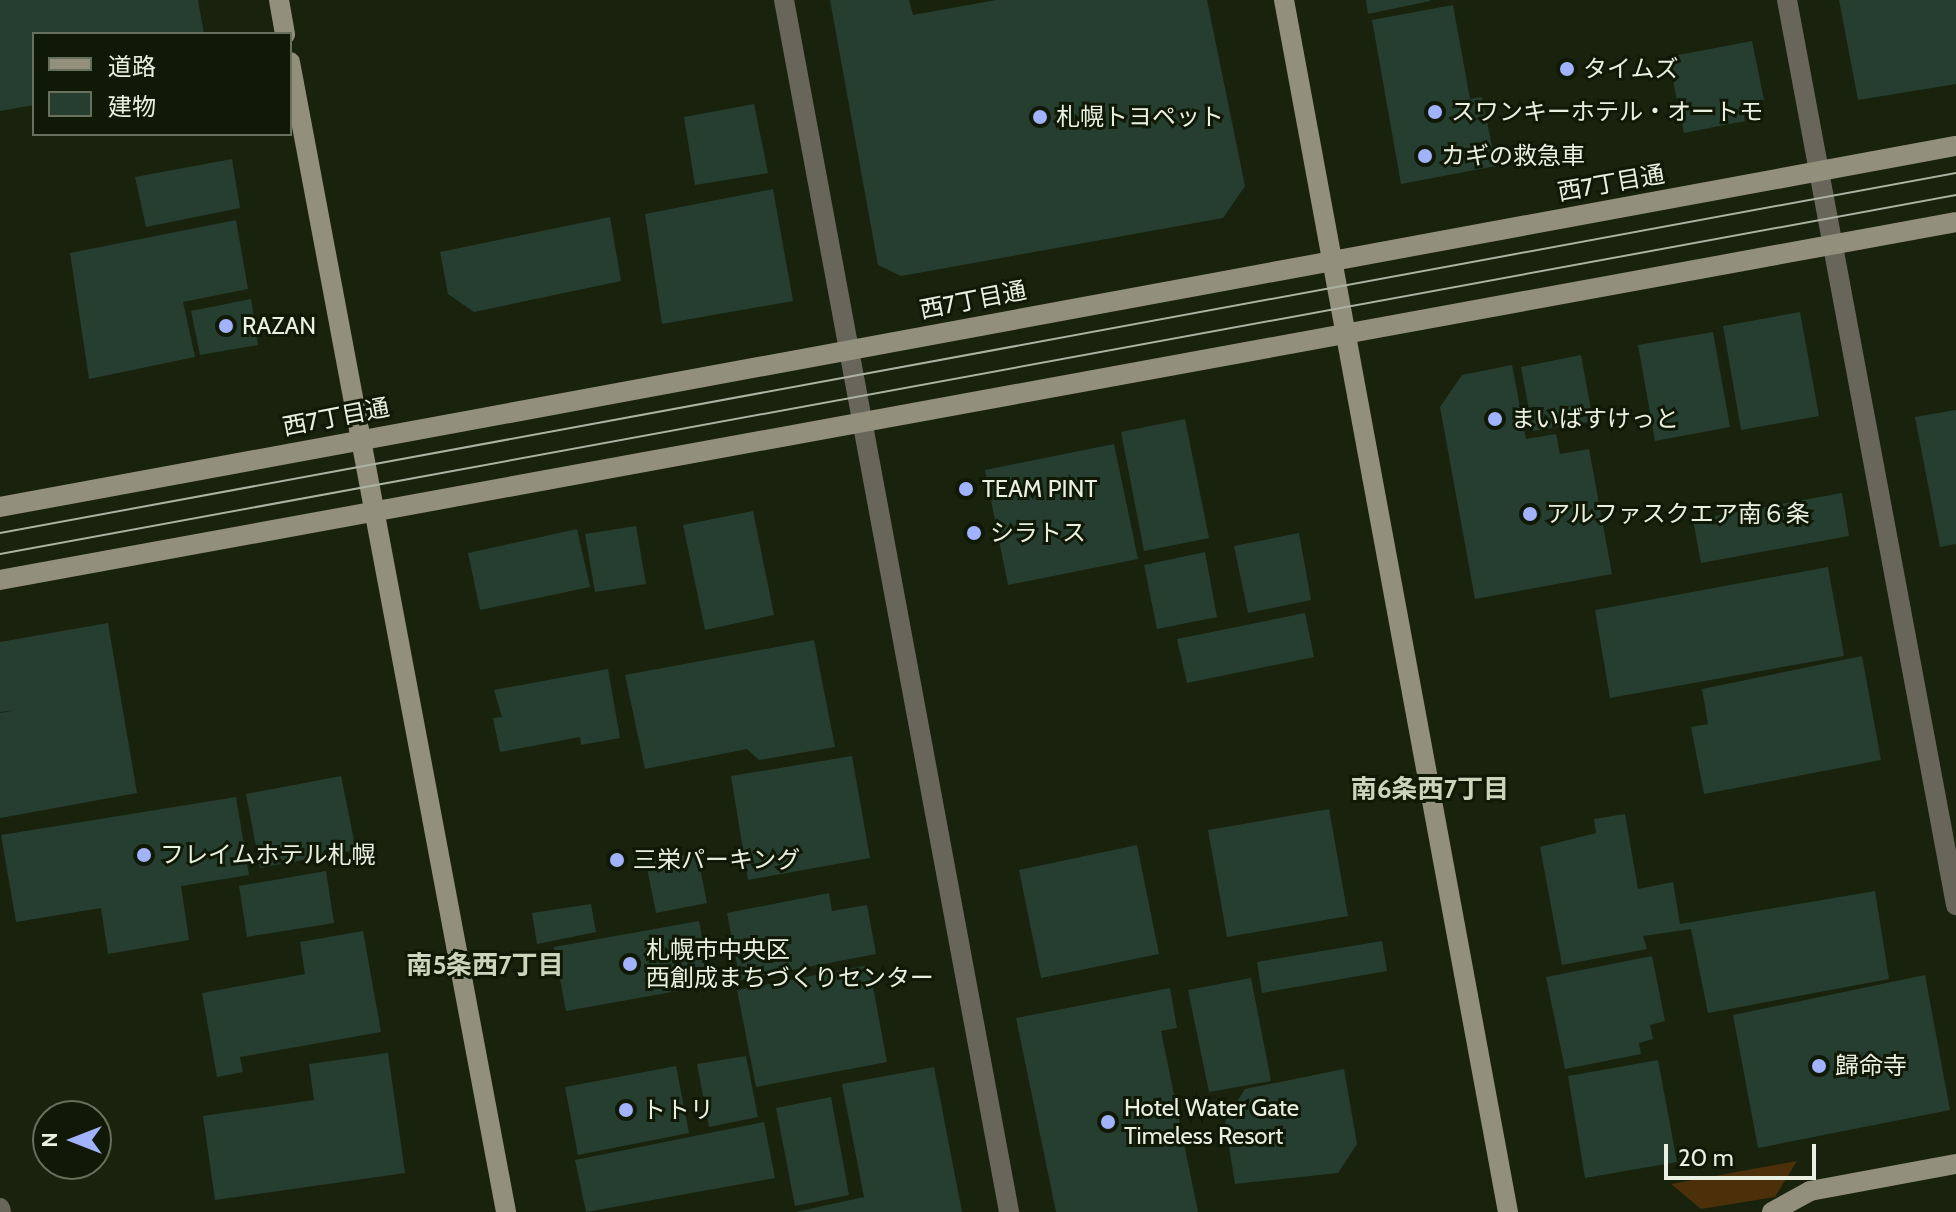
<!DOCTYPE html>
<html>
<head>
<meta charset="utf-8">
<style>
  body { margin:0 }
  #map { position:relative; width:1956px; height:1212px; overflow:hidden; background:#19220d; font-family:Cabin,"Noto Sans JP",sans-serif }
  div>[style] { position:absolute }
  .green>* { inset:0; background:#4c300a }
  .building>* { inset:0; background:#263e30 }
  .street>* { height:20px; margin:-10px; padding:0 10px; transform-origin:10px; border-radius:10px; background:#68665b }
  .secondary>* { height:20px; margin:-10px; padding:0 10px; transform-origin:10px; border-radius:10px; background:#928f7d }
  .tram>* { height:2px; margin:-1px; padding:0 1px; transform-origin:1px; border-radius:1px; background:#abb2a2 }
  .dots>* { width:22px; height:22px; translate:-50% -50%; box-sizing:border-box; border:4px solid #101905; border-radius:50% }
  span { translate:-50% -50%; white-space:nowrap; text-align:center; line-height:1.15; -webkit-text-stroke:6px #101905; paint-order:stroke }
  .poi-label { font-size:24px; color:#e9f0e2 }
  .left { translate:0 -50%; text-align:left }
  .street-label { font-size:24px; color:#e9f0e2 }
  .neighbourhood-label { font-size:26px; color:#c9d6bb; font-weight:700 }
  .legend { position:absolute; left:32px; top:32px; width:260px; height:104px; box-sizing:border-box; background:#101905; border:2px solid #676f5d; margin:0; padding:10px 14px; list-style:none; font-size:24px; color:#e9f0e2 }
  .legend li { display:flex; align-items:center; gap:16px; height:40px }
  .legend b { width:40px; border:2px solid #676f5d }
  .north { position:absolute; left:32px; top:1100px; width:80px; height:80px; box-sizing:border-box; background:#101905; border:2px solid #676f5d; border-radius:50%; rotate:270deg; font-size:22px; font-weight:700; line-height:32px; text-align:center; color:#e9f0e2 }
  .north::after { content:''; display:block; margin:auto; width:28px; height:36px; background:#a1b3fd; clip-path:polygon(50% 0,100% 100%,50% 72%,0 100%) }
  .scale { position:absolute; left:1664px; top:1144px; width:152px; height:36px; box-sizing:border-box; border:4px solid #e9f0e2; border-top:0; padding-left:10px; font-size:24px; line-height:28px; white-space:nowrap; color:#e9f0e2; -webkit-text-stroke:6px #101905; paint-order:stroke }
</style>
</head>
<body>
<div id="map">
  <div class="green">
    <div style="clip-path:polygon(1797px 1161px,1775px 1197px,1701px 1209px,1671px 1184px)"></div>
  </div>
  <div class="building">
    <div style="clip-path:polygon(0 0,198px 0,204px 34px,34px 34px,34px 105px,0 111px)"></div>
    <div style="clip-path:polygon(830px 0,909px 0,913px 15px,996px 0,1207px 0,1245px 186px,1223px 218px,901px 276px,878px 265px)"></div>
    <div style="clip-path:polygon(1366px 0,1430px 0,1430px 1px,1368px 14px)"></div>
    <div style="clip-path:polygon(1839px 0,1956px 0,1956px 84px,1858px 100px)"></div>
    <div style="clip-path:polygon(1453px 5px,1470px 99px,1482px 97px,1496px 166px,1401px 184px,1372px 20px)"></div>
    <div style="clip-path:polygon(1752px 41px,1764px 100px,1742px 104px,1745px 121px,1684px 133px,1668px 57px)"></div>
    <div style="clip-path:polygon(754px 104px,768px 173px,695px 185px,684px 117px)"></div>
    <div style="clip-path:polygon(232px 159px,240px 208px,146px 227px,135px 177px)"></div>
    <div style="clip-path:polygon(773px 189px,793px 301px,662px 324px,645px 214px)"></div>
    <div style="clip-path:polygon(610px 217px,621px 281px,474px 312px,448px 294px,440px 252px)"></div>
    <div style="clip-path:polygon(236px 220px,248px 289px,183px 302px,195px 357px,89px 379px,70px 253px)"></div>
    <div style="clip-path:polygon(251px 299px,258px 345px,200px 355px,191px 311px)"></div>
    <div style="clip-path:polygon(1800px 312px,1819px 416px,1741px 430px,1723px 326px)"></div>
    <div style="clip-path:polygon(1713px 332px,1730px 427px,1655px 441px,1638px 345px)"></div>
    <div style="clip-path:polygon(1581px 355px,1593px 421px,1533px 431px,1521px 367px)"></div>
    <div style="clip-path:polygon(1512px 365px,1526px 439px,1556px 434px,1560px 454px,1589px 449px,1612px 574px,1475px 599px,1440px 407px,1462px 375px)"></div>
    <div style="clip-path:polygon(1956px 410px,1956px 544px,1940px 547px,1915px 417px)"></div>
    <div style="clip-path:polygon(1185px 419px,1209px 538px,1144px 551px,1121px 432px)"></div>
    <div style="clip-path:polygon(1114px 444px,1138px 559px,1008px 585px,985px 470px)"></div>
    <div style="clip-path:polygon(1842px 493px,1849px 536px,1701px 563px,1693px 520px)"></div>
    <div style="clip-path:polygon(753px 511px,774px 615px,705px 630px,683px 525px)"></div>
    <div style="clip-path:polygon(636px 526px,646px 584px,595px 592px,585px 534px)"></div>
    <div style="clip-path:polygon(577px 529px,590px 587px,480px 610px,468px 553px)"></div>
    <div style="clip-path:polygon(1299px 533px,1311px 600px,1248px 613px,1234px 546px)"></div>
    <div style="clip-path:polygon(1205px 552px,1217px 617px,1157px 629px,1144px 565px)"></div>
    <div style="clip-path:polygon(1828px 567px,1844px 656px,1610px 698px,1595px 610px)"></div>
    <div style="clip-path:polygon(1305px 613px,1314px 657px,1187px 683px,1177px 639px)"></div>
    <div style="clip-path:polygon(108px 623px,137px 793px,0 818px,0 713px,17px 710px,0 712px,0 642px)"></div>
    <div style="clip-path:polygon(814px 640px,835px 747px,759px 760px,747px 749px,645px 769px,625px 675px)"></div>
    <div style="clip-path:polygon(1862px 656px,1881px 760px,1704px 794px,1691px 727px,1708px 724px,1702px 689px)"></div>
    <div style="clip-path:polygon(608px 669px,620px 738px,581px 745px,580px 737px,500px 752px,493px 718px,502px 717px,494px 690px)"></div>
    <div style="clip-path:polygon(852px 756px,870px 858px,748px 880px,731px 776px)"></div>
    <div style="clip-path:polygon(341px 776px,356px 850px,260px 868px,246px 794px)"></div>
    <div style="clip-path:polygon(236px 797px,249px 875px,181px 886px,189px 940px,108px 954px,101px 908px,16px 922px,1px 835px)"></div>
    <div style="clip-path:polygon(1329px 809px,1348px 916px,1227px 937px,1208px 830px)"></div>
    <div style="clip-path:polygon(1625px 814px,1638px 889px,1673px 882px,1680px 924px,1875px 891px,1889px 979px,1708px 1013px,1691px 929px,1643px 936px,1647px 949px,1562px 965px,1540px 847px,1596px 833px,1594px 819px)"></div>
    <div style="clip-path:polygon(1137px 845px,1159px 954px,1041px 978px,1019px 870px)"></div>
    <div style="clip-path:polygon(697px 853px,707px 903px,656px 913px,646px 863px)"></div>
    <div style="clip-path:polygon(326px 871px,334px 923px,247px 937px,239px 886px)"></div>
    <div style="clip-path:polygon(829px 893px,832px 911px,867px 905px,876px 954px,740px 980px,727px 913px)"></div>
    <div style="clip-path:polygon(591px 904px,596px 932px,537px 944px,532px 913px)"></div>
    <div style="clip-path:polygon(699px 921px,711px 985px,566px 1011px,554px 947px)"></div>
    <div style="clip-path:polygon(363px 931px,381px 1032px,240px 1057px,243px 1072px,217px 1077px,202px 993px,305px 974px,300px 942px)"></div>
    <div style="clip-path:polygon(1382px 941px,1387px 971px,1262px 993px,1257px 962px)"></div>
    <div style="clip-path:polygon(1652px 956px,1665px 1021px,1650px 1025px,1653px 1039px,1639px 1043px,1641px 1054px,1565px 1069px,1546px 977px)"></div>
    <div style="clip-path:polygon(869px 965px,887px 1062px,756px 1087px,737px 990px)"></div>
    <div style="clip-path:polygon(1925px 975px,1950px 1110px,1758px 1148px,1733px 1015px)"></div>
    <div style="clip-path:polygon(1251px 978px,1271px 1081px,1209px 1092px,1188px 990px)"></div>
    <div style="clip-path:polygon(1170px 988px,1177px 1028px,1161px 1031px,1198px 1212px,1056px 1212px,1016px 1018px)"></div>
    <div style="clip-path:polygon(388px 1053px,405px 1173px,215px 1200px,203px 1116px,314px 1100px,309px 1064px)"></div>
    <div style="clip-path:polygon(746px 1056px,758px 1117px,709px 1127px,697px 1064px)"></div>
    <div style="clip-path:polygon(1658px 1060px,1677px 1162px,1585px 1178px,1568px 1076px)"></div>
    <div style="clip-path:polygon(676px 1066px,689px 1133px,578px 1155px,565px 1087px)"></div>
    <div style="clip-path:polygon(934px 1067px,962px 1212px,795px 1212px,864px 1197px,842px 1084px)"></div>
    <div style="clip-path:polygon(1344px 1069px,1357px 1144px,1338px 1173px,1235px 1184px,1225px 1121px,1245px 1089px)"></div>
    <div style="clip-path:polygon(831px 1097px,849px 1195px,795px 1206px,776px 1108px)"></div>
    <div style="clip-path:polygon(764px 1122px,775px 1178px,586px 1212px,575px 1160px)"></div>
  </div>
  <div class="street">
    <div style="left:784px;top:0;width:1233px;rotate:79.48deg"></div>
    <div style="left:1787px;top:0;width:921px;rotate:79.42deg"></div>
    <div style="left:0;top:1208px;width:4px;rotate:76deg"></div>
  </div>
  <div class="secondary">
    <div style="left:279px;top:0;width:35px;rotate:80deg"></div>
    <div style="left:1284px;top:0;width:1233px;rotate:79.53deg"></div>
    <div style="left:290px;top:62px;width:1170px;rotate:79.36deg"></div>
    <div style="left:0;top:507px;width:1989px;rotate:-10.46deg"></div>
    <div style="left:0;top:580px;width:1988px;rotate:-10.37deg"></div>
    <div style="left:1772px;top:1212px;width:43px;rotate:-28.9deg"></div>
    <div style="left:1810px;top:1191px;width:148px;rotate:-10.5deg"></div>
  </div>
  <div class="tram">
    <div style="left:0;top:533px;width:1989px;rotate:-10.43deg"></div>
    <div style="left:0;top:554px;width:1989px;rotate:-10.4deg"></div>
  </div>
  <div class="dots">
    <div style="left:1567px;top:69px;background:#a1b3fd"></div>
    <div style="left:1435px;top:112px;background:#a1b3fd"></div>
    <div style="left:1040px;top:117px;background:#a1b3fd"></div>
    <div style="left:1425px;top:156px;background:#a1b3fd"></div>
    <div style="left:226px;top:326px;background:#a1b3fd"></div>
    <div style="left:1495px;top:419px;background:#a1b3fd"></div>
    <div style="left:966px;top:489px;background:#a1b3fd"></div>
    <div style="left:1530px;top:514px;background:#a1b3fd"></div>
    <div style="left:974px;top:533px;background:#a1b3fd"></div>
    <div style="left:144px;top:855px;background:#a1b3fd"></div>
    <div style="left:617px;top:860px;background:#a1b3fd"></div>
    <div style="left:630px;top:964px;background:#a1b3fd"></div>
    <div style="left:1819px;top:1066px;background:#a1b3fd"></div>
    <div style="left:626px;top:1110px;background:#a1b3fd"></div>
    <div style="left:1108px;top:1122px;background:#a1b3fd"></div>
  </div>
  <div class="poi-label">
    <span class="left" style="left:1583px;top:69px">タイムズ</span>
    <span class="left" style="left:1451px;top:112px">スワンキーホテル・オートモ</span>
    <span class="left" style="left:1056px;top:117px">札幌トヨペット</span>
    <span class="left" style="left:1441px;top:156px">カギの救急車</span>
    <span class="left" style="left:242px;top:326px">RAZAN</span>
    <span class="left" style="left:1511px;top:419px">まいばすけっと</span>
    <span class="left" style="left:982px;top:489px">TEAM PINT</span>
    <span class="left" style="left:1546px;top:514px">アルファスクエア南６条</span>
    <span class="left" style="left:990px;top:533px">シラトス</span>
    <span class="left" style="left:160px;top:855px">フレイムホテル札幌</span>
    <span class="left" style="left:633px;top:860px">三栄パーキング</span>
    <span class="left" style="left:646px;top:964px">札幌市中央区<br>西創成まちづくりセンター</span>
    <span class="left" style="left:1835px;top:1066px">歸命寺</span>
    <span class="left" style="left:1124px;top:1122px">Hotel Water Gate<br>Timeless Resort</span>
    <span class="left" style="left:642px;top:1110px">トトリ</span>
  </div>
  <div class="street-label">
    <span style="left:1611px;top:183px;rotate:-10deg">西7丁目通</span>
    <span style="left:973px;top:300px;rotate:-11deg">西7丁目通</span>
    <span style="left:336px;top:417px;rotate:-11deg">西7丁目通</span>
  </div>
  <div class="neighbourhood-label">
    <span style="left:1430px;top:790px">南6条西7丁目</span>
    <span style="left:485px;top:966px">南5条西7丁目</span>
  </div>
  <ul class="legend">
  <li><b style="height:10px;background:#928f7d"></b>道路</li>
  <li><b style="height:22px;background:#263e30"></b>建物</li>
  </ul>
  <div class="north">N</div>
  <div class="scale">20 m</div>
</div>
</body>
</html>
